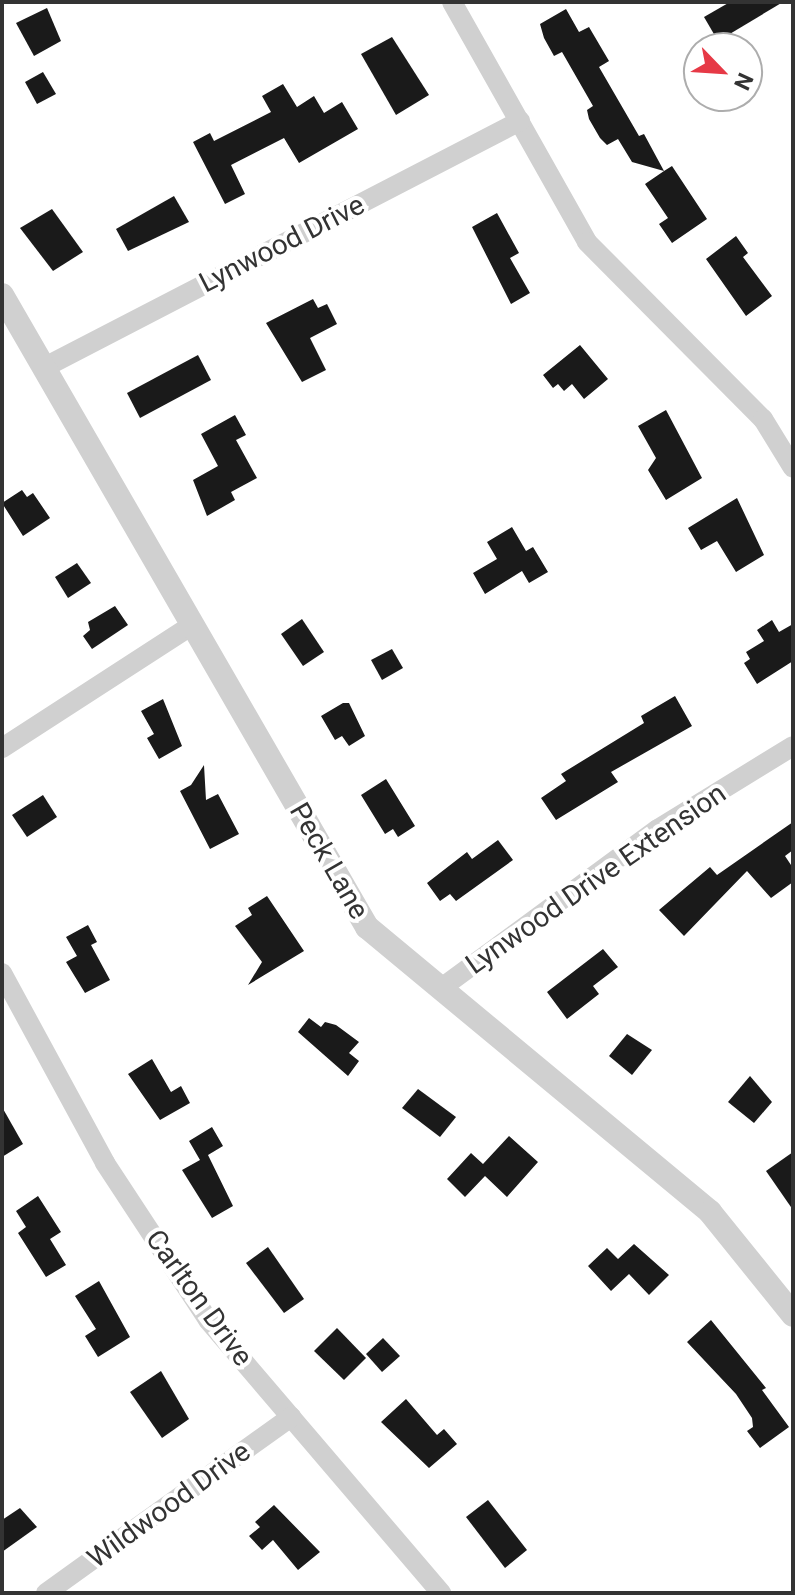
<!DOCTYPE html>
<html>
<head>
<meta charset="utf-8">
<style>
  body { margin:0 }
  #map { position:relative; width:795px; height:1595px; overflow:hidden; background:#fff; font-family:Roboto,sans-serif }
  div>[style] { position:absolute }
  .building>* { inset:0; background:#1a1a1a }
  .minor>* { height:20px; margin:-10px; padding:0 10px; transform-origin:10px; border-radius:10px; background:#d0d0d0 }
  .tertiary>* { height:24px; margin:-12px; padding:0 12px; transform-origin:12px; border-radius:12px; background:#d0d0d0 }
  span { translate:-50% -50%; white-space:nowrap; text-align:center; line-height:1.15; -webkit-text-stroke:8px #fff; paint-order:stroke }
  .street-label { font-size:28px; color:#333 }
  .frame { position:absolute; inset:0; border:4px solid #333; pointer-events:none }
  .north { position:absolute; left:683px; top:32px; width:80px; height:80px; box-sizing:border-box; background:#fff; border:2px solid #adadad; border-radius:50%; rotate:115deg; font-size:22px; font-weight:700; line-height:32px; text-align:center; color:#333 }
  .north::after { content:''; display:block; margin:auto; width:28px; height:36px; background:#e63946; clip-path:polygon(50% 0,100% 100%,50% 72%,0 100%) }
</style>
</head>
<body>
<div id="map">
  <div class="building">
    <div style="clip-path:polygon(730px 2px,783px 2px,718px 41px,704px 17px)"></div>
    <div style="clip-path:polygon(47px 8px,61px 41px,34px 56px,16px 23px)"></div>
    <div style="clip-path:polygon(566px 9px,579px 32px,589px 27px,609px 61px,599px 67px,639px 136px,644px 134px,664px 171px,672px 166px,707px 219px,672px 243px,659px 224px,668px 218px,645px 184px,664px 171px,632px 162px,618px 139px,607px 145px,600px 138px,589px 119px,587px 110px,593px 106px,562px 52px,554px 56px,544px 38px,540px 24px)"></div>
    <div style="clip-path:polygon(392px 37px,429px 95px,396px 115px,361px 54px)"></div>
    <div style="clip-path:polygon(43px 72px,56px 94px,37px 104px,25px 82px)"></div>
    <div style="clip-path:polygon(283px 84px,297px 107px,314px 96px,324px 113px,342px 102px,358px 129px,299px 163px,284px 138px,231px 165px,245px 194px,225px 204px,193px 142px,210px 133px,214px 141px,271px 112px,262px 96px)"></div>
    <div style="clip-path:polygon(174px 196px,189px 222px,128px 251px,116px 229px)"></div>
    <div style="clip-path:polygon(52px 209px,83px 252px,53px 271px,20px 228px)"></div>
    <div style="clip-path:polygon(497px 213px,519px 253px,510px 258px,530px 293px,511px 304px,472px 227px)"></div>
    <div style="clip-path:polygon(736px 236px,748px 253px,743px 257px,772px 296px,746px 316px,706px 259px)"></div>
    <div style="clip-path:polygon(313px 299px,318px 308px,327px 304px,337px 324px,310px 338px,326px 370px,302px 382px,266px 323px)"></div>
    <div style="clip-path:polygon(580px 345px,608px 379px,584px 399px,572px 384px,564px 391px,558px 384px,553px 388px,543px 375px)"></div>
    <div style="clip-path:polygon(198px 355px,211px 380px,140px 418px,127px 393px)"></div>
    <div style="clip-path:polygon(666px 410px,702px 478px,666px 500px,648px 470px,656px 458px,638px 426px)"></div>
    <div style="clip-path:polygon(235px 415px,246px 435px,236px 440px,257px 478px,231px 492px,235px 500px,207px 516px,193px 480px,218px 466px,201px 434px)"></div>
    <div style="clip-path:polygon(22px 490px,27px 497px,33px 493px,50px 518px,23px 536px,2px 503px)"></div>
    <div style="clip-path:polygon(737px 498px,764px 555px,736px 572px,717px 541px,701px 550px,688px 528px)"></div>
    <div style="clip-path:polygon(512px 527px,526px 551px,533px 547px,548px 572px,529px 583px,522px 571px,485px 594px,473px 573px,497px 559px,487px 542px)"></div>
    <div style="clip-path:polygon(77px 563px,91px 583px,68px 598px,55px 577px)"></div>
    <div style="clip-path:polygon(115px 606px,128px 625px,92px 649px,83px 636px,90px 630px,88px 622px)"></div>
    <div style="clip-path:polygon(302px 619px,324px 652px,303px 666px,281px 634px)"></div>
    <div style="clip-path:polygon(772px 620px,779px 632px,793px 624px,793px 661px,757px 684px,744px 663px,750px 659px,746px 652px,764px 641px,757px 630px)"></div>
    <div style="clip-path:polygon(392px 649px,403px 668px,382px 680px,371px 660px)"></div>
    <div style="clip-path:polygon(675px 696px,692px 726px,611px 772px,618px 782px,556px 820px,541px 798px,566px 781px,561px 774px,644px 723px,641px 716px)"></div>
    <div style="clip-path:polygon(163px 699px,182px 746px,159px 759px,147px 738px,154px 734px,141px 711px)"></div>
    <div style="clip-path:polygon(343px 703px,349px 703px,365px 736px,349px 746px,342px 736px,335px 740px,321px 716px)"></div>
    <div style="clip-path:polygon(204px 765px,206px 800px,218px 794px,239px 834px,210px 849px,180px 791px,191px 785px)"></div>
    <div style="clip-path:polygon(386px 779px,415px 826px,398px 837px,393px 829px,385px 834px,361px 795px)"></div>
    <div style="clip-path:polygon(43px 795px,57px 817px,27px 837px,12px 815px)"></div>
    <div style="clip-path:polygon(793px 822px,793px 850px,785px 856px,793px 868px,793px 882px,771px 898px,747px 871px,684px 936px,659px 910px,710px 867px,717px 875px)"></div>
    <div style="clip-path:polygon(498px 840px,513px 860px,456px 901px,450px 894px,440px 901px,427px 883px,467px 852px,472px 859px)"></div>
    <div style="clip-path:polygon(267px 896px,304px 951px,248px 985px,262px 962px,235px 926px,252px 915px,248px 908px)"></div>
    <div style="clip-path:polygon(88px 925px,97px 942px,91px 945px,110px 980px,85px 993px,66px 962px,77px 956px,66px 937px)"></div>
    <div style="clip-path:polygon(603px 949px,618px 967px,593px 986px,599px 994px,567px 1019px,547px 992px)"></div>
    <div style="clip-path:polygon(309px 1018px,321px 1027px,325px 1022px,336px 1025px,359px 1042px,349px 1053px,359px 1061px,348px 1076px,298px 1032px)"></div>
    <div style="clip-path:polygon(627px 1034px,652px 1050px,632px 1075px,609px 1056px)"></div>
    <div style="clip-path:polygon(152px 1059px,171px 1092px,181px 1086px,190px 1103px,160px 1120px,128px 1074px)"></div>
    <div style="clip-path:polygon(750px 1076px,772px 1102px,754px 1123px,728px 1102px)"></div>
    <div style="clip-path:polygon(418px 1089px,456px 1117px,440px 1137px,402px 1108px)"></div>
    <div style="clip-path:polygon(2px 1107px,23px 1144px,2px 1157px)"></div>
    <div style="clip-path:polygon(212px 1127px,223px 1146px,208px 1155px,233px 1206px,212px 1218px,182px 1170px,200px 1160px,189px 1141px)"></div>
    <div style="clip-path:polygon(509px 1136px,538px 1162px,507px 1197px,485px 1176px,465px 1197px,447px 1179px,471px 1153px,483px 1164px)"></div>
    <div style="clip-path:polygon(793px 1152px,793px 1210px,766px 1171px)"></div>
    <div style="clip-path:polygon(38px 1196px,61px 1232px,50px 1239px,66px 1265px,46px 1277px,18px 1233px,26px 1227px,16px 1211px)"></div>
    <div style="clip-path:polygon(634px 1244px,669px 1275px,649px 1295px,629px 1274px,611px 1291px,588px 1266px,607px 1248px,618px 1259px)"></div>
    <div style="clip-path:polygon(268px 1247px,304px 1299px,284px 1313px,246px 1263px)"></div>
    <div style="clip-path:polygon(99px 1281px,130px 1337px,98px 1357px,85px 1336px,96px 1329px,75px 1296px)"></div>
    <div style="clip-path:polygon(711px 1320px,766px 1388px,762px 1390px,789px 1427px,760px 1448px,747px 1431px,753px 1427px,752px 1418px,736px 1394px,687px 1342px)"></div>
    <div style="clip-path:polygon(337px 1328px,366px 1358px,344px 1380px,314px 1351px)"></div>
    <div style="clip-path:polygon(383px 1338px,400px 1356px,382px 1372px,366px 1354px)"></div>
    <div style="clip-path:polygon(161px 1371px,189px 1419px,162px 1438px,130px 1392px)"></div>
    <div style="clip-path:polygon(406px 1399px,437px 1435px,444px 1429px,457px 1444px,429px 1468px,381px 1422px)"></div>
    <div style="clip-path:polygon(488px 1500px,527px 1550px,505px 1568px,466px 1517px)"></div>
    <div style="clip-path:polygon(274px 1505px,320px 1552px,298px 1570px,273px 1540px,262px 1550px,249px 1536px,260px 1527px,255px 1522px)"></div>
    <div style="clip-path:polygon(20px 1508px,37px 1527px,2px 1552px,2px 1520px)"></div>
  </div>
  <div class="minor">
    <div style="left:452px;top:2px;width:275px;rotate:60.6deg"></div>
    <div style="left:587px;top:242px;width:250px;rotate:45.2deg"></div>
    <div style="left:763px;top:419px;width:57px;rotate:58.5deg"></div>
    <div style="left:45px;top:367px;width:535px;rotate:-27.38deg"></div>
    <div style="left:2px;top:748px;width:226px;rotate:-32.9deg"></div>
    <div style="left:2px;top:973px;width:216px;rotate:61.5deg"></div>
    <div style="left:105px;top:1163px;width:188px;rotate:56.7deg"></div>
    <div style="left:208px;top:1320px;width:359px;rotate:49.5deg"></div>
    <div style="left:440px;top:989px;width:270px;rotate:-36.3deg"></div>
    <div style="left:658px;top:829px;width:158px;rotate:-31.6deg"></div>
    <div style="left:46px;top:1593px;width:302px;rotate:-35.7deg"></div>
  </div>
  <div class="tertiary">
    <div style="left:2px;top:295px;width:730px;rotate:59.99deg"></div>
    <div style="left:367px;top:927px;width:446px;rotate:39.7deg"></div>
    <div style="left:710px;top:1212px;width:132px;rotate:51.1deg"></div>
  </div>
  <div class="street-label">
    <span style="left:282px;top:244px;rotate:-27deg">Lynwood Drive</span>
    <span style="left:329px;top:861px;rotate:60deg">Peck Lane</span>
    <span style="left:596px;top:879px;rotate:-35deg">Lynwood Drive Extension</span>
    <span style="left:199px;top:1298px;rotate:54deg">Carlton Drive</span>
    <span style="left:169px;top:1505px;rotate:-36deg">Wildwood Drive</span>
  </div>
  <div class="frame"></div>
  <div class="north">N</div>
</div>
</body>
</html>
